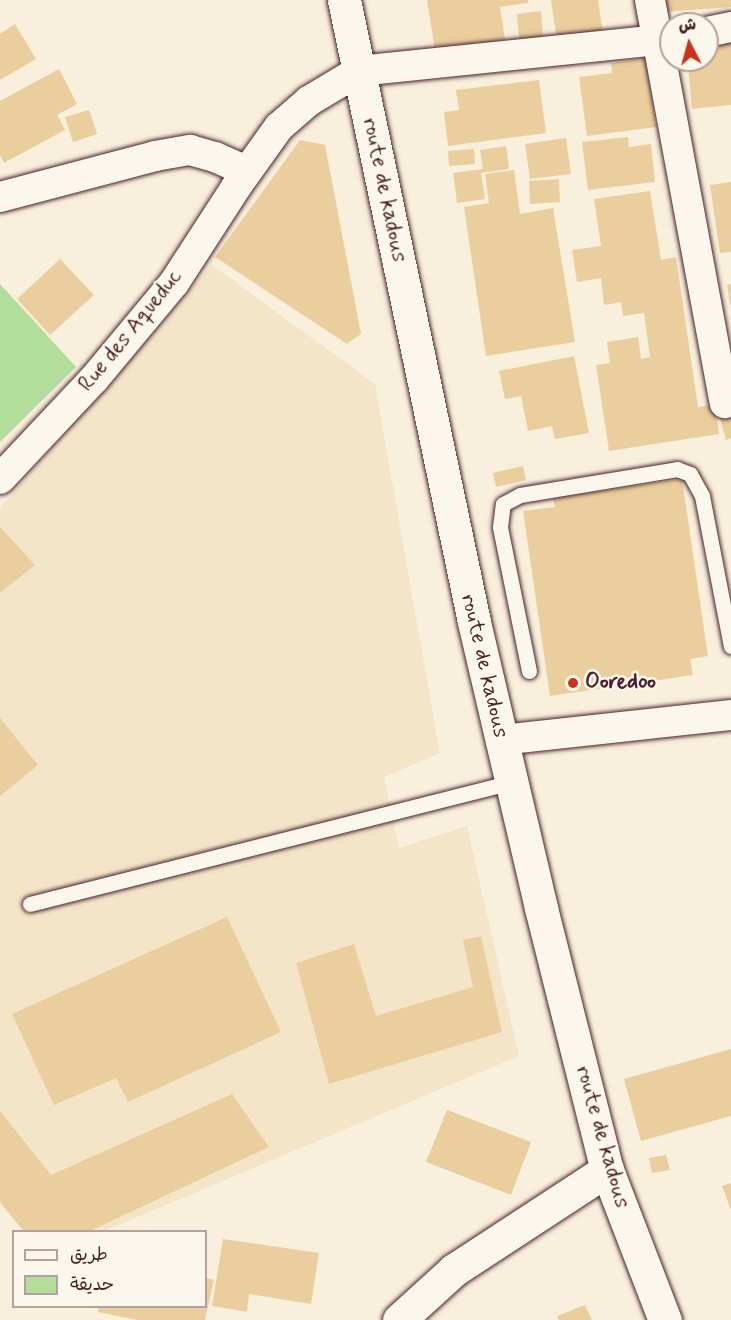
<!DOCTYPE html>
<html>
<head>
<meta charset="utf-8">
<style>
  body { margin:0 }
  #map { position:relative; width:731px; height:1320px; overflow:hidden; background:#f8efdc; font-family:Mynerve,"Playpen Sans Arabic",sans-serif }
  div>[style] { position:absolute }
  .built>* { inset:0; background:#f4e5c9 }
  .green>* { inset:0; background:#b2dd9b }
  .building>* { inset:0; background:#eace9e }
  .roads { filter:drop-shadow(0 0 2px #4a1f2b) drop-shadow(0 0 2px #4a1f2b) }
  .lane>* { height:15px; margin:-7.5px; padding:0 7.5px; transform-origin:7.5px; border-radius:7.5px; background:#fbf7ec }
  .street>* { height:30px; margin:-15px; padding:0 15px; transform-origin:15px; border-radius:15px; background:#fbf7ec }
  .secondary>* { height:33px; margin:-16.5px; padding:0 16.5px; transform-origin:16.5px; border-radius:16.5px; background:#fbf7ec }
  .dots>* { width:16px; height:16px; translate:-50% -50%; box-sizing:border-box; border:3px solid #fbf7ec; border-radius:50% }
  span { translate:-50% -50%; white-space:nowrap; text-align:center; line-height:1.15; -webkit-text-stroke:5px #fbf7ec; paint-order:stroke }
  .street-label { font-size:22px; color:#4a1f2b }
  .poi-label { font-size:22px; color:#4a1f2b; font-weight:700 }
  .left { translate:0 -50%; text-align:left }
  .legend { position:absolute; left:12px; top:1230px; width:195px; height:78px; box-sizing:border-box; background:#fbf7ec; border:2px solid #b4a19f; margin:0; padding:8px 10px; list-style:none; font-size:18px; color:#4a1f2b }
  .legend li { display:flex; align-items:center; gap:12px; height:30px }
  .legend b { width:30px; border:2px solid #b4a19f }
  .north { position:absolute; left:659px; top:12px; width:60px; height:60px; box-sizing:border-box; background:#fbf7ec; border:2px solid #b4a19f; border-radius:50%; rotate:354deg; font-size:16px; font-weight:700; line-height:24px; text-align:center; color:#4a1f2b }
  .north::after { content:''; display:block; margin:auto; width:21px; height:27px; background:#c8321e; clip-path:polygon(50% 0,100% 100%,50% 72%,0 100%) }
</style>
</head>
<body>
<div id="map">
  <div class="built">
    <div style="clip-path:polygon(212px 265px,375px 384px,440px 753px,384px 777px,399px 848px,467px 826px,519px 1056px,104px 1231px,24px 1231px,0 1202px,0 508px)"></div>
  </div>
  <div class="green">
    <div style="clip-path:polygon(0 284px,76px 367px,0 442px)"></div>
  </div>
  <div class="building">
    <div style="clip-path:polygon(427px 0,528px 0,528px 3px,500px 7px,506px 45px,436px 57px)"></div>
    <div style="clip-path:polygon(551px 0,598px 0,603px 34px,557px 41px)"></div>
    <div style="clip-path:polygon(663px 0,731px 0,731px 7px,664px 12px)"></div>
    <div style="clip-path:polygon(541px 11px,544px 49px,520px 51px,517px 14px)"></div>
    <div style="clip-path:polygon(15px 24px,36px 59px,0 80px,0 34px)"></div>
    <div style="clip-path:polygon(731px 32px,731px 105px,692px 109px,688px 66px,705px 65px,707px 35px)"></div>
    <div style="clip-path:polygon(646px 58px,656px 127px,587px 136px,579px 77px,612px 73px,611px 63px)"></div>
    <div style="clip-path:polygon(59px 69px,77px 104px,57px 115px,65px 130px,4px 163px,0 155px,0 101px)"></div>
    <div style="clip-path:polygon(539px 80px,546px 133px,448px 146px,444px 112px,459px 110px,456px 90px)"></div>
    <div style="clip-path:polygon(89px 110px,97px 134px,73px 142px,65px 117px)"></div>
    <div style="clip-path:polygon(628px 137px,629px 147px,651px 144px,655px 182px,588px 190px,582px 142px)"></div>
    <div style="clip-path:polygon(566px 138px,571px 174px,530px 179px,525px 144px)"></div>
    <div style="clip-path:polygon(300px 140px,325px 145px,361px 334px,347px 344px,215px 257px)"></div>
    <div style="clip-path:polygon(506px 146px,509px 169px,481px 173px,485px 199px,457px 203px,453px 173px,483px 169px,480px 150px)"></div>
    <div style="clip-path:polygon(474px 149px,475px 164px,449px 166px,448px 151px)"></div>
    <div style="clip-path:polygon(514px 170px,520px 214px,553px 208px,575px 342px,486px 356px,464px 207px,489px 203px,485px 174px)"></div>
    <div style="clip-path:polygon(559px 179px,560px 202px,530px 204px,529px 181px)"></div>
    <div style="clip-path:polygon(731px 182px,731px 252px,720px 253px,710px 185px)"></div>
    <div style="clip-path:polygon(650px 191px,661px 260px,676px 257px,698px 407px,715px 405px,719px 434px,609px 451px,596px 365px,610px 363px,607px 342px,638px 337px,641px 359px,650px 357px,644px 313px,623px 316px,621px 302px,604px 305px,601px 278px,577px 282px,572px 250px,601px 246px,594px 199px)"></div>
    <div style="clip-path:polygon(60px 259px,94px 295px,50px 335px,17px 299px)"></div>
    <div style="clip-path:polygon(731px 284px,731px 305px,730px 305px,727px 285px)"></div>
    <div style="clip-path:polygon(574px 356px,589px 433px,555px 439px,552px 426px,528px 431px,521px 396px,505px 399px,499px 371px)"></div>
    <div style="clip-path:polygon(731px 414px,731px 438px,726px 440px,720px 418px)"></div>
    <div style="clip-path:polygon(523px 466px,526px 480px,496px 487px,493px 473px)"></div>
    <div style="clip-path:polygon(682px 479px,708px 656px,690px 659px,693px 675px,550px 696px,523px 511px,555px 507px,553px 498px)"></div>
    <div style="clip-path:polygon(0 527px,35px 565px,0 593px)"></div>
    <div style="clip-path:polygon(0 718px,38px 765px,0 796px)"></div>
    <div style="clip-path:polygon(227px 917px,281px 1032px,128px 1102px,116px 1078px,54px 1105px,12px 1014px)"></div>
    <div style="clip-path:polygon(481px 936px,502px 1032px,329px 1084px,296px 963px,354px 944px,376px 1016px,473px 987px,463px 940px)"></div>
    <div style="clip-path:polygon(731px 1049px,731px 1116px,641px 1141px,624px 1079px)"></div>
    <div style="clip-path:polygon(232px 1094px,269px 1147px,88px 1232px,24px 1232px,0 1202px,0 1111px,51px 1175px)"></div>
    <div style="clip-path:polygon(447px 1110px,531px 1142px,511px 1195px,426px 1162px)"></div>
    <div style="clip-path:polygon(666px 1155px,670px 1170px,652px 1173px,649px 1158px)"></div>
    <div style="clip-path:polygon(731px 1183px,731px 1210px,722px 1186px)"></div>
    <div style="clip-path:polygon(223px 1239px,319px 1253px,311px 1304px,249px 1294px,247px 1312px,212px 1306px)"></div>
    <div style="clip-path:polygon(206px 1278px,214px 1280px,205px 1320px,137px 1320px,98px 1312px,99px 1306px,206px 1306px)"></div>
    <div style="clip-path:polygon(585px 1305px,592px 1320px,559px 1320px,557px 1316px)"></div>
  </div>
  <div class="roads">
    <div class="lane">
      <div style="left:529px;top:671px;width:147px;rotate:-101.4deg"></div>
      <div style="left:500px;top:527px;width:23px;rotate:-83deg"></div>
      <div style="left:503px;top:504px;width:19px;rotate:-28deg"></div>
      <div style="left:520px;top:495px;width:159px;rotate:-9.4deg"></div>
      <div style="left:677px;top:469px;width:14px;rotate:21deg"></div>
      <div style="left:690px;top:474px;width:25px;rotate:61deg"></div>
      <div style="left:702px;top:496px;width:153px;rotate:79.1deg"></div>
      <div style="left:30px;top:904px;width:496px;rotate:-14.2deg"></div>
    </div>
    <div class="street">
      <div style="left:650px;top:0;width:410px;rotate:79.5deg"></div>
      <div style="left:707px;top:32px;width:25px;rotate:-12deg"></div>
      <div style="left:0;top:197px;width:160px;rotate:-14.8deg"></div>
      <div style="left:155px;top:156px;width:36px;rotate:-10deg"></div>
      <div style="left:190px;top:150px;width:26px;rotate:16deg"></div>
      <div style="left:215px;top:157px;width:35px;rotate:24deg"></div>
      <div style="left:0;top:479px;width:137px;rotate:-46.8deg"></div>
      <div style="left:94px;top:379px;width:125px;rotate:-50.2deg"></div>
      <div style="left:174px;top:283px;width:114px;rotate:-57.1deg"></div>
      <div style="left:236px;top:187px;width:74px;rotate:-54.4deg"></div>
      <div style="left:279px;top:127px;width:40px;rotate:-41deg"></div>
      <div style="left:309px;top:101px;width:58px;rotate:-31deg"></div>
      <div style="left:359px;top:71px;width:314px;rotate:-5.9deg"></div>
      <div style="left:501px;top:740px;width:231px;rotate:-6.2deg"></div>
    </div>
    <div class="secondary">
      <div style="left:344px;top:0;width:635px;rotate:78.19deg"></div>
      <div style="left:474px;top:622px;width:294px;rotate:76.8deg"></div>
      <div style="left:541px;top:908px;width:270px;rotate:75.9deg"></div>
      <div style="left:607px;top:1170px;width:161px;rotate:68.9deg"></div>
      <div style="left:399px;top:1320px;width:74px;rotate:-42.3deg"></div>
      <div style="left:454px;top:1270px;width:183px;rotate:-33.2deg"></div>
    </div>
  </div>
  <div class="dots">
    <div style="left:573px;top:683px;background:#c8321e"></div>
  </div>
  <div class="street-label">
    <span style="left:384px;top:190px;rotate:78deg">route de kadous</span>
    <span style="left:131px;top:331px;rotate:-51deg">Rue des Aqueduc</span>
    <span style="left:484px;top:666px;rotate:77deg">route de kadous</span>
    <span style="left:602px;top:1137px;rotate:74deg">route de kadous</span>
  </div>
  <div class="poi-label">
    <span class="left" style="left:585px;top:683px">Ooredoo</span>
  </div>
  <ul class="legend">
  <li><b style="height:8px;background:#fbf7ec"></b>طريق</li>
  <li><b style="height:16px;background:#b2dd9b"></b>حديقة</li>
  </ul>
  <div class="north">ش</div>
</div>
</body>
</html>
